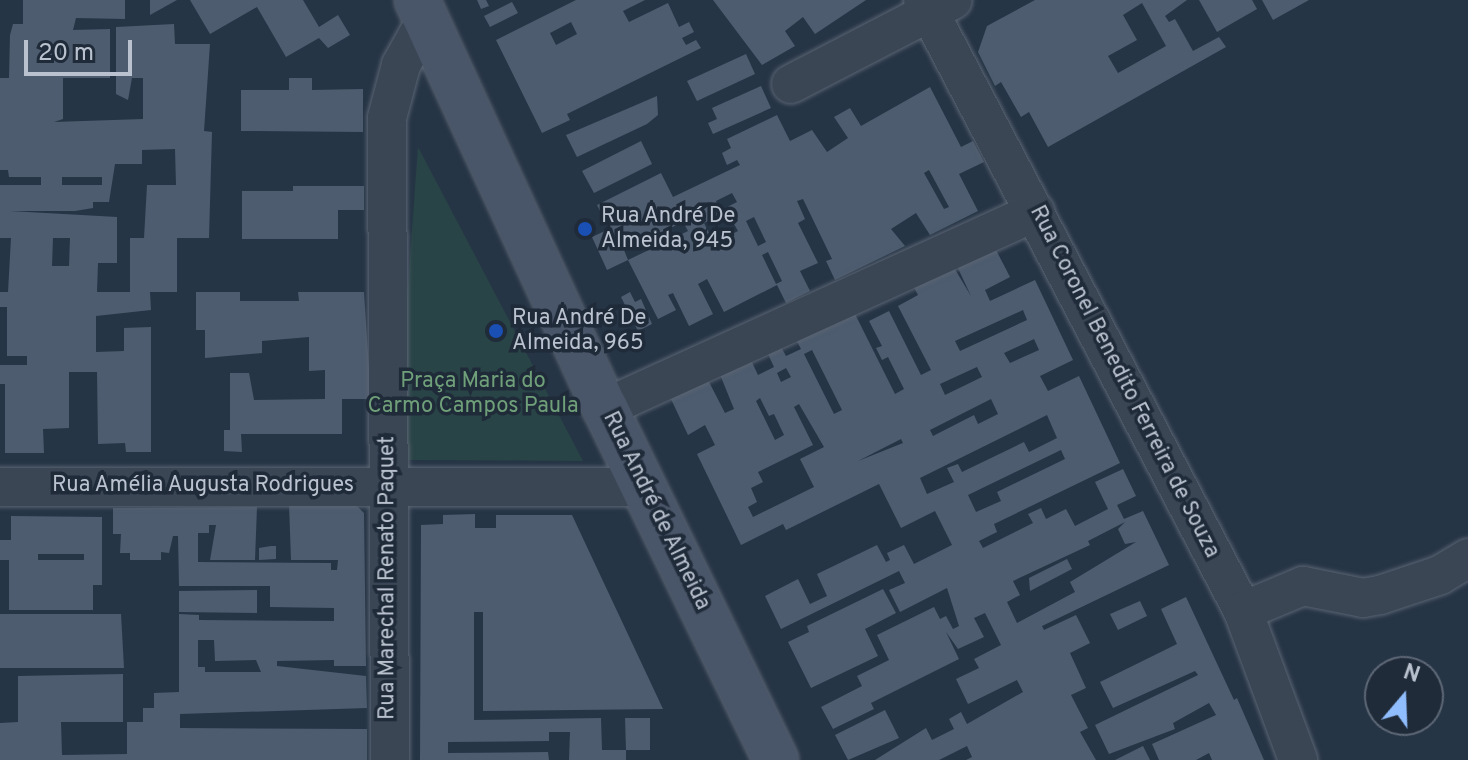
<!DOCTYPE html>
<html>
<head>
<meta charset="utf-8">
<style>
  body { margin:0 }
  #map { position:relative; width:1468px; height:760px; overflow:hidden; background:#263546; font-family:Overpass,sans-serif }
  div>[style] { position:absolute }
  .green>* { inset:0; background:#294446 }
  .building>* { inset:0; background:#4d5c6f }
  .roads { filter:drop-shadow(0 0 2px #5a6472) drop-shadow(0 0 2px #5a6472) }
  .minor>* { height:38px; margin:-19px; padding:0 19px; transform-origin:19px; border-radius:19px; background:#3b4655 }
  .secondary>* { height:44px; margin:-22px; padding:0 22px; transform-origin:22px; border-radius:22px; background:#495568 }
  .dots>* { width:22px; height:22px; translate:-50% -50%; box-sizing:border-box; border:4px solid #202b3a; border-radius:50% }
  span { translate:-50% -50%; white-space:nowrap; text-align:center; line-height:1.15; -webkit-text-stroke:7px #202b3a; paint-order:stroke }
  .poi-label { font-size:22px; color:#b9c2ce }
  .left { translate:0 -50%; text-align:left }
  .park-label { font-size:22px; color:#6fa079 }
  .street-label { font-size:22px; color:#b9c2ce }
  .north { position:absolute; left:1364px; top:656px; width:80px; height:80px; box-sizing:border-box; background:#202b3a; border:2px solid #5d6775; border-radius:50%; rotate:19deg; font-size:22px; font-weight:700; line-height:32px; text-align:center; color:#b9c2ce }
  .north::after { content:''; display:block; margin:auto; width:28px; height:36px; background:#8fbdfd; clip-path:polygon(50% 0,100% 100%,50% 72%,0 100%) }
  .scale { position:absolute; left:24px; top:40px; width:108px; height:36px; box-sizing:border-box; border:4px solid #b9c2ce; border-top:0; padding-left:10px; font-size:24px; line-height:28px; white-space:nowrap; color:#b9c2ce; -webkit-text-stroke:6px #202b3a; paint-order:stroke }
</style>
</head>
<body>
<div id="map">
  <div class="green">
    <div style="clip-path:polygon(418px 147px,583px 461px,405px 460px,404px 340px)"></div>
  </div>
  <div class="building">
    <div style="clip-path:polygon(evenodd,23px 0,125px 0,125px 19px,76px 18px,73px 30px,110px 29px,110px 78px,63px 78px,63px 119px,54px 122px,143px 119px,143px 78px,132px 78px,128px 100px,116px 94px,116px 27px,174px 24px,175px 44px,210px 44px,204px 131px,212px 132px,209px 238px,177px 238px,177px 292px,150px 292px,151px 310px,96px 316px,96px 352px,124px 351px,124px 328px,151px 327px,151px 452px,126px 452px,125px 443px,98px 444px,97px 372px,69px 372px,69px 428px,43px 429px,44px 453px,5px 453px,5px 384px,0 384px,0 365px,27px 365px,27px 356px,7px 356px,7px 307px,0 307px,0 292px,8px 292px,11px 238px,0 238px,0 185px,41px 185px,41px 177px,9px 177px,8px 170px,0 170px,0 78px,9px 78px,10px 35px,13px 24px,23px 24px,23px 0,175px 149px,176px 185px,147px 185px,144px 238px,130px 238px,130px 292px,97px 292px,98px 263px,117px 263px,117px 217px,10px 211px,75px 211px,93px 208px,93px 202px,109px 202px,115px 164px,142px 164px,142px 150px,175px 149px,23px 0,62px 177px,102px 177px,102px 185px,62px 185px,62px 177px,23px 0,53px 238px,70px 238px,69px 266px,52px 266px,53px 238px)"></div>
    <div style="clip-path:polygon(150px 0,177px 0,150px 15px)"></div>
    <div style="clip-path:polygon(190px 0,303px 0,319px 27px,338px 15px,350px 35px,328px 48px,319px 38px,286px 57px,257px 7px,210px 34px)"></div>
    <div style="clip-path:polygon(477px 0,486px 0,489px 6px,481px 9px)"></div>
    <div style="clip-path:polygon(evenodd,576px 0,645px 0,623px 11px,629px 22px,668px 3px,679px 27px,689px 22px,694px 32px,682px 38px,686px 45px,696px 40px,701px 48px,567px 114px,570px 120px,542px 133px,496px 40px,576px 0,571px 22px,577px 34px,556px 45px,550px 33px,571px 22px)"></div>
    <div style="clip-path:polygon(713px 0,866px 0,815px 34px,803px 17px,785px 31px,795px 46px,762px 65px)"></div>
    <div style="clip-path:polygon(evenodd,1035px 0,1187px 0,1165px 16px,1169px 22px,1175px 19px,1193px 51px,1219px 37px,1226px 47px,1048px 147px,1029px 112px,1021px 117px,1001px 82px,995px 86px,978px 52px,987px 26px,1035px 0,1142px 3px,1166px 46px,1118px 73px,1108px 56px,1137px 40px,1123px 15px,1142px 3px)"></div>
    <div style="clip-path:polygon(1199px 0,1252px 0,1257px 9px,1217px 32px)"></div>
    <div style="clip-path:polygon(1262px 0,1309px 0,1273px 20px)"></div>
    <div style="clip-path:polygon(512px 2px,518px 13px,490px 27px,484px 16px)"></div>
    <div style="clip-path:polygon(746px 54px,755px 74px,697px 101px,687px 81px)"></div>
    <div style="clip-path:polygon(289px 78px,312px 78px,312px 90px,363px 89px,363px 132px,241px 131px,241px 90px,289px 90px)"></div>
    <div style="clip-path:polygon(761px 86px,771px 108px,713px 134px,708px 123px,717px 119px,712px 108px)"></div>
    <div style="clip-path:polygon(evenodd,930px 87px,961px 147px,973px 141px,984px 162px,959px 174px,978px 211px,930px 235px,916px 213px,891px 229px,905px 246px,835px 280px,826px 261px,832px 259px,803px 199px,797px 201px,805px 219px,798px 223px,818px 263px,800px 271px,810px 291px,786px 303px,777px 285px,724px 312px,707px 279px,698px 284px,713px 314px,689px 326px,673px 293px,668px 295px,676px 310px,658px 319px,628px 260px,688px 231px,683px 222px,624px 250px,628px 260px,607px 270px,592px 237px,609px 229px,597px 205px,661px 173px,673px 197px,740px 165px,737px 160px,727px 165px,722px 153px,731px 148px,727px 139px,777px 115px,790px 141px,812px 130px,827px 152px,848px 138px,834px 117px,850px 108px,861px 126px,930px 87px,929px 170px,949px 207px,944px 209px,924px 173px,929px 170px,930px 87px,732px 193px,737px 202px,725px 208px,738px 231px,720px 240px,724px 248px,718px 251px,704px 223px,722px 215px,716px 201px,732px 193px,930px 87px,754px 217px,766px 242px,758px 246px,746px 221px,754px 217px,930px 87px,768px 252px,782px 281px,776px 284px,762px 255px,768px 252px)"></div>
    <div style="clip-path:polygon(657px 96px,658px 115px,647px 124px,577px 157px,566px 135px)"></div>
    <div style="clip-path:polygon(641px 141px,652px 164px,594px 193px,582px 171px)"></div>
    <div style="clip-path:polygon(293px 186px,364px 186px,364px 210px,338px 210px,338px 239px,242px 239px,242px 191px,293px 191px)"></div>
    <div style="clip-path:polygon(evenodd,994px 246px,1010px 277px,985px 290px,990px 301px,1035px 280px,1073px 360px,1040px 376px,1048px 391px,1079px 376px,1120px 463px,994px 524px,997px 532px,979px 541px,983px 548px,1033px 523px,1028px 514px,1041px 508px,1046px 519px,1066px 509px,1075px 526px,1108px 509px,1095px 482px,1123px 469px,1136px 496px,1117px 505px,1124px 519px,1143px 511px,1169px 565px,1042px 626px,1044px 630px,1076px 615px,1090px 643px,1070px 653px,1086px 688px,1071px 695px,1088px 728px,1080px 732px,1096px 760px,966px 760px,972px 757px,967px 746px,939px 760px,875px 760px,926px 728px,932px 740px,954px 729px,949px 719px,961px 712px,967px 724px,1023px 692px,1017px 680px,968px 704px,956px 679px,979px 668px,974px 659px,1001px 645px,985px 613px,974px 618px,984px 637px,958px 649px,946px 632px,959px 659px,871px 703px,874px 709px,833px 729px,821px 707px,862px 686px,857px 676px,889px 660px,877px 635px,934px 607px,940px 619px,946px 616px,953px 629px,959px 626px,947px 588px,900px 612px,889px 590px,905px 583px,899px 571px,781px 629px,765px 596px,798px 579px,810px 604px,827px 596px,817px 574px,877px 545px,886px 562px,890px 560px,887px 553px,904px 545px,914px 564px,952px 545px,935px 511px,901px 528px,879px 484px,786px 530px,783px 524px,741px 545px,697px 454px,715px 445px,705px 425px,688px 435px,670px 397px,707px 378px,725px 413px,734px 409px,719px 372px,750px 358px,758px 375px,774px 367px,766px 350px,779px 343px,786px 356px,801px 349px,794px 336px,852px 308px,895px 394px,904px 389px,888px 357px,882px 360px,876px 348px,882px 346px,869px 321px,889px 311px,921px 375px,931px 370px,898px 306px,918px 295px,910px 280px,953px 266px,971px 296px,956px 264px,994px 246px,1023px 310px,1027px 320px,960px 351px,955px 341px,1023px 310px,994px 246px,1034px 339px,1039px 350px,1010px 363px,1004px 353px,1034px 339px,994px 246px,812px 350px,842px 410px,834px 414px,804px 354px,812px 350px,994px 246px,977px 367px,982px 377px,945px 395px,940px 384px,977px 367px,994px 246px,786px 368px,791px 377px,781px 382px,777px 373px,786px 368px,994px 246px,760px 398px,769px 416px,774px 414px,784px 435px,775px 440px,756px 401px,760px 398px,994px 246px,991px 399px,998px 414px,978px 424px,974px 415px,933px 436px,930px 430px,991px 399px,994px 246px,799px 404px,824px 447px,800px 459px,814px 487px,753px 517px,748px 507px,757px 502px,751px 488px,763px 482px,758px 472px,813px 445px,794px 407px,799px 404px,994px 246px,1047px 415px,1057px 438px,1029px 452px,1024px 442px,962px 472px,958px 464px,947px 468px,954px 482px,927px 494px,920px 478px,1047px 415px,994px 246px,901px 439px,903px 443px,858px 461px,901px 439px,994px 246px,1061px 450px,1065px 459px,997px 492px,1001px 501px,976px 512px,968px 495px,1061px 450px,994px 246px,1125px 522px,1118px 529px,1125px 544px,1136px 542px,1070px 582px,1075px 592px,1017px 623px,1007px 602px,1020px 595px,1013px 581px,1090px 545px,1088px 541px,1125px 522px)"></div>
    <div style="clip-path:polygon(196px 292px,240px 292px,240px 301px,299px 301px,298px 292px,364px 292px,371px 399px,342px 399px,342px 434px,241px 434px,242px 452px,224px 451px,224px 430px,230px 430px,230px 373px,249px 373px,254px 400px,325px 399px,325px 370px,309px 371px,309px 337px,262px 341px,262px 353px,205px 358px,205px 330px,196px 330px)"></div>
    <div style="clip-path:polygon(630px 292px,635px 302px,641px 299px,652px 324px,638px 331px,621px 297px)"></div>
    <div style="clip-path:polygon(evenodd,289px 504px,356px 505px,364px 513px,366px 666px,334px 666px,334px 660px,277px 661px,277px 666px,366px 676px,367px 708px,180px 714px,180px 728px,367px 729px,367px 760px,0 760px,0 723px,18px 722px,18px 676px,123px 674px,123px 722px,61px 722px,62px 755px,127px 754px,127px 722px,143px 722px,143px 708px,154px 708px,154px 693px,179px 692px,179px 614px,199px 615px,199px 620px,334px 621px,334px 608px,270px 607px,270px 586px,179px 586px,178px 536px,173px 536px,169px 553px,161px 552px,161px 560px,130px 560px,130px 553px,120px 553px,121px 534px,113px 534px,113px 508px,257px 507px,255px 560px,210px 560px,216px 525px,209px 525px,209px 533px,198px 533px,198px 562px,331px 563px,331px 570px,337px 570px,338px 560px,291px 560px,289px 504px,198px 640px,214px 640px,215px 661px,256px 660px,261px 672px,205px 672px,205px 667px,198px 667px,198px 640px)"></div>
    <div style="clip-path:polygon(475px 514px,475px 528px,496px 528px,496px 515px,572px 515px,663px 709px,483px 711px,483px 612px,474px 612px,474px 720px,601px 718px,602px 750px,626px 750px,626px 760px,569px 760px,570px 732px,549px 732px,549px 741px,448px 742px,448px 753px,548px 752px,549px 760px,420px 760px,421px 525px,443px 524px,443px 515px)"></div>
    <div style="clip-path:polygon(evenodd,11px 516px,102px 517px,102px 585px,93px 585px,93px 610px,9px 610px,9px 560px,0 560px,0 540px,11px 540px,11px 516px,38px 554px,84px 554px,84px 560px,38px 560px,38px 554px)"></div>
    <div style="clip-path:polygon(271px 546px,276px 546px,276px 559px,259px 560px,259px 548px)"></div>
    <div style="clip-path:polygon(1067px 559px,1072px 569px,1030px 591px,1029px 578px)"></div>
    <div style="clip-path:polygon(883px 589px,896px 613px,865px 629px,878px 656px,811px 688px,788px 642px,809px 632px,807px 626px)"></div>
    <div style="clip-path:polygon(257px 590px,257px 613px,179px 612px,179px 591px)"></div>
    <div style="clip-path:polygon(1186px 597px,1234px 700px,1237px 698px,1264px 760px,1212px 760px,1209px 753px,1196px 760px,1159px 760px,1152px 744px,1216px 715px,1209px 703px,1173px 723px,1175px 729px,1109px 754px,1095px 725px,1198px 675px,1195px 671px,1113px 708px,1100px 682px,1177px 644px,1161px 609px)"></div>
    <div style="clip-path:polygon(1140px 601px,1147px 616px,1118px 630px,1110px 614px)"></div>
    <div style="clip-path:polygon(0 614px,121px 614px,124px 668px,0 668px)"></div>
    <div style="clip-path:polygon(885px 710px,899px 738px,848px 760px,835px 735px)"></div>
    <div style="clip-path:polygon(625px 718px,650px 718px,650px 750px,626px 750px)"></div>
    <div style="clip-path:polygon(1143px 746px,1150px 760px,1115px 760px)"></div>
  </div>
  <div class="roads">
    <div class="minor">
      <div style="left:923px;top:0;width:690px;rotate:62.36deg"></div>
      <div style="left:1243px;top:611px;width:159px;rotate:69.7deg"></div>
      <div style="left:791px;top:84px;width:182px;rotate:-27.4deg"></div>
      <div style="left:605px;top:408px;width:473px;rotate:-24.5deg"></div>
      <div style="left:0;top:487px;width:646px"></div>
      <div style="left:1243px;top:611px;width:65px;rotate:-22.6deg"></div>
      <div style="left:1303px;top:586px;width:61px;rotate:11.3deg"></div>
      <div style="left:1363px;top:598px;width:17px;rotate:-10deg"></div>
      <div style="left:1380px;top:595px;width:63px;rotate:-18.4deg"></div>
      <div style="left:1440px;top:575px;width:33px;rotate:-31deg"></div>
      <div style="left:390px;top:760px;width:642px;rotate:-90.27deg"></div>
      <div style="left:387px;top:118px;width:55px;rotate:-75.2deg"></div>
      <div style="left:401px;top:65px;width:51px;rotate:-60.9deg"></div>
    </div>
    <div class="secondary">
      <div style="left:417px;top:0;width:449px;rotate:65.3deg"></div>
      <div style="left:605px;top:408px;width:391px;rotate:64.1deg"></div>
    </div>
  </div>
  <div class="dots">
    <div style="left:585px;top:229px;background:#1a4fb4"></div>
    <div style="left:496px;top:331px;background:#1a4fb4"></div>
  </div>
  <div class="poi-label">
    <span class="left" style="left:601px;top:229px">Rua André De<br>Almeida, 945</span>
    <span class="left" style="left:512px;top:331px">Rua André De<br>Almeida, 965</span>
  </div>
  <div class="park-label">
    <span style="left:473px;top:394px">Praça Maria do<br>Carmo Campos Paula</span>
  </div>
  <div class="street-label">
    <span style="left:1124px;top:382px;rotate:63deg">Rua Coronel Benedito Ferreira de Souza</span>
    <span style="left:203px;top:486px">Rua Amélia Augusta Rodrigues</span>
    <span style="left:656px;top:511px;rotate:64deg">Rua André de Almeida</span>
    <span style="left:388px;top:578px;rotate:-90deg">Rua Marechal Renato Paquet</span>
  </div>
  <div class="north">N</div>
  <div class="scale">20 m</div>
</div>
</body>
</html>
